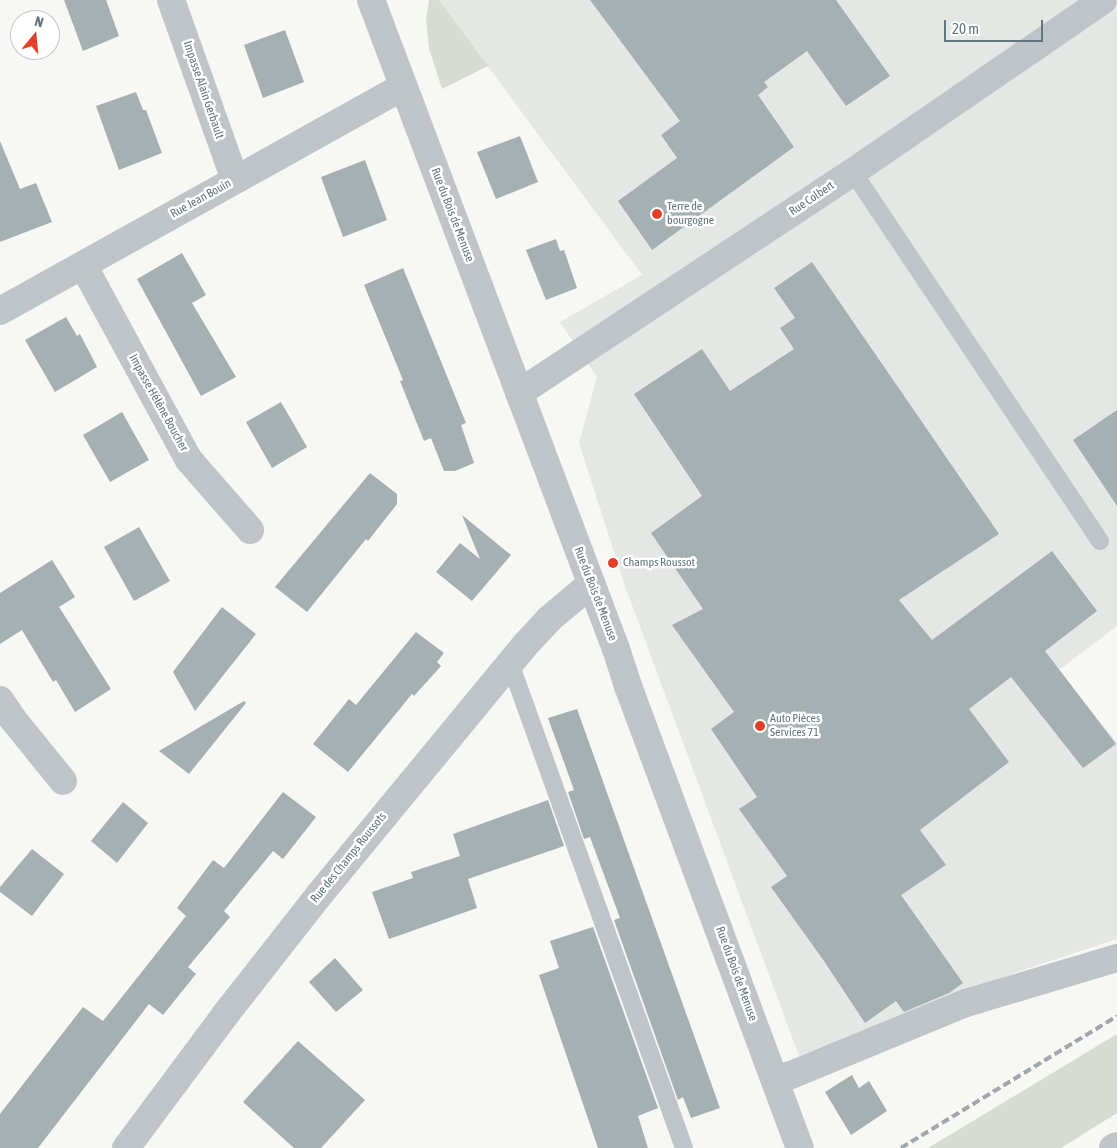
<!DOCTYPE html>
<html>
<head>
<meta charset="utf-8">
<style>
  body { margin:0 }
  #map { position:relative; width:1117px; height:1148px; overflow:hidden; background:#f7f7f4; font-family:"Asap Condensed",sans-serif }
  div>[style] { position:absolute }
  .built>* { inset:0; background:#e5e7e5 }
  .green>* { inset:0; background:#d7dcd3 }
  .building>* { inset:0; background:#a5b0b3 }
  .service>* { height:18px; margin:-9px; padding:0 9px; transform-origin:9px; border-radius:9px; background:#bec4c7 }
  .minor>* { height:28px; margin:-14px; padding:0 14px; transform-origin:14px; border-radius:14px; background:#bec4c7 }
  .rail>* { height:4px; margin-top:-2px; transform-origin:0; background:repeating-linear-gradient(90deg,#9fa8ac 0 8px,transparent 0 12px) }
  .dots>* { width:14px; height:14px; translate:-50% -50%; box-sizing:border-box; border:2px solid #fff; border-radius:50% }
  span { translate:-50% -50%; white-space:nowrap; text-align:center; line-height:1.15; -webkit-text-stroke:5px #fff; paint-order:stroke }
  .street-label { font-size:12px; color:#62767f }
  .poi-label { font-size:12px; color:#62767f }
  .left { translate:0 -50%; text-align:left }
  .north { position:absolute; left:10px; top:10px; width:50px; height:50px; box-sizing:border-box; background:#fff; border:1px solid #c0c8cc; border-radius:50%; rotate:17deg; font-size:14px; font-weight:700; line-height:20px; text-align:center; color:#62767f }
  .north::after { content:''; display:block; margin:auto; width:18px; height:22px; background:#e44027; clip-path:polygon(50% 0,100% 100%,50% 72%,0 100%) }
  .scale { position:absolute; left:944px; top:20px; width:99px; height:22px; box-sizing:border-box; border:2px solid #62767f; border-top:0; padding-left:6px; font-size:15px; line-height:18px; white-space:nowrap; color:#62767f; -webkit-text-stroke:4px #fff; paint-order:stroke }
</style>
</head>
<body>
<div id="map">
  <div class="built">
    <div style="clip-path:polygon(439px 0,1117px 0,1117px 626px,1059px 670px,1117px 743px,1117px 939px,1020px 971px,799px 1056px,625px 586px,579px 443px,597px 377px,560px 322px,642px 275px)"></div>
  </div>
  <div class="green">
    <div style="clip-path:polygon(429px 0,439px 0,488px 66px,442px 89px,429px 48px,426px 20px)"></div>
    <div style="clip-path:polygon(1117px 1034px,1117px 1113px,1061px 1148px,928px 1148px)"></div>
  </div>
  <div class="building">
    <div style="clip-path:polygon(64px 0,106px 0,119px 36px,83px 51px)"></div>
    <div style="clip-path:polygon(590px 0,836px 0,890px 76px,846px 106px,807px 51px,764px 82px,768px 87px,758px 95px,794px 147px,652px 250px,618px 201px,677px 158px,661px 135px,680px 121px)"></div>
    <div style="clip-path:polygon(285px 30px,304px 82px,263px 98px,244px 45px)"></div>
    <div style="clip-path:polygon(136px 92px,143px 110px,146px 110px,162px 153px,119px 170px,96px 106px)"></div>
    <div style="clip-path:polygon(520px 136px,538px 182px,496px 199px,477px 152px)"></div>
    <div style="clip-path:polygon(0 141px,20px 189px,36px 183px,52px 222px,0 242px)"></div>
    <div style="clip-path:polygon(365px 160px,387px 220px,343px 237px,321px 177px)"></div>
    <div style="clip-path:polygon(556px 239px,560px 251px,564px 250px,577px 288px,546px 300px,526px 250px)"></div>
    <div style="clip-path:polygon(182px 253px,206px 295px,192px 303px,236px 377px,201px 396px,137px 279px)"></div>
    <div style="clip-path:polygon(812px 262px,999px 534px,899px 600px,932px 640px,1052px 551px,1097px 611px,1045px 651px,1116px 744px,1083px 768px,1011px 677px,969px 709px,1009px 762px,920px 830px,946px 865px,901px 895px,963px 983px,949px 993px,904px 1012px,896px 1001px,865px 1023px,824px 961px,771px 887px,787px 876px,739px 809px,757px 797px,711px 729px,734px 712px,672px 625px,703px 609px,651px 533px,702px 496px,634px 394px,702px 349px,730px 391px,794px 349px,780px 328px,795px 318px,774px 288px)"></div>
    <div style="clip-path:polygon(403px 268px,466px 423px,461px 425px,474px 463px,455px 471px,444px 471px,431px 438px,424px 441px,400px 381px,403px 380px,364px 285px)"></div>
    <div style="clip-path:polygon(66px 317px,77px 336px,80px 334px,97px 367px,55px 392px,25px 340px)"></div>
    <div style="clip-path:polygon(281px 402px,307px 447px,272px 468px,246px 422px)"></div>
    <div style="clip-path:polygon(1117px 410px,1117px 506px,1073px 440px)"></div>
    <div style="clip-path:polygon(122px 412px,149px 460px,110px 482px,83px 435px)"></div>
    <div style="clip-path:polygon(370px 473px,397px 494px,397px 504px,368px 541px,366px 539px,307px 612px,275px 587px)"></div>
    <div style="clip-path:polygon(462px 515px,511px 555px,472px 601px,436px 572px,460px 543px,480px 559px)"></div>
    <div style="clip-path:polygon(139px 527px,170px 581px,134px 601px,104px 547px)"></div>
    <div style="clip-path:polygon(52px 560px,75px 597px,59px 607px,111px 689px,75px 712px,56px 680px,53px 682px,22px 630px,0 644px,0 593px)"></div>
    <div style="clip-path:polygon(222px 607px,256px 634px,195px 711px,173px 672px)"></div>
    <div style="clip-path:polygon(416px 632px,444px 653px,437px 662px,441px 666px,414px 696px,412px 694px,348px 772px,313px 744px,349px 699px,356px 705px)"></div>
    <div style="clip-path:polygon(244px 701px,246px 703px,189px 774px,159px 751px)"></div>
    <div style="clip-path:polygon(577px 709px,720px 1108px,691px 1118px,683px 1097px,678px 1100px,614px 920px,620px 918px,590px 837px,584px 839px,568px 792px,574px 790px,548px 718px)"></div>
    <div style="clip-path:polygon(283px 792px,316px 817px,283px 859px,273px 851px,224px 911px,230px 917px,188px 967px,196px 974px,163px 1015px,149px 1004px,38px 1148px,0 1148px,0 1114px,83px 1007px,103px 1021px,186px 916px,177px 908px,213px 860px,224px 868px)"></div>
    <div style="clip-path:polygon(548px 800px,564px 846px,468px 879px,477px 908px,389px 939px,372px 892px,413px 878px,411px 872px,460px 856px,453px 834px)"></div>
    <div style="clip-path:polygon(123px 802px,148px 823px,117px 863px,91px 841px)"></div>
    <div style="clip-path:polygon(32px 849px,64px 874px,32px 916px,0 892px,0 887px)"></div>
    <div style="clip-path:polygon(593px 927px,658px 1108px,638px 1116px,648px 1148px,598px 1148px,539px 975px,559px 968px,550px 941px)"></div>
    <div style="clip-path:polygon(335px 958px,363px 990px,336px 1012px,309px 982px)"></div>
    <div style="clip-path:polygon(298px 1041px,365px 1100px,321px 1148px,294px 1148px,243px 1102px)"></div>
    <div style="clip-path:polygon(852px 1075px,859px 1088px,869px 1081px,887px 1111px,851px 1135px,825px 1092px)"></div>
  </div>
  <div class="service">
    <div style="left:853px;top:172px;width:444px;rotate:56.2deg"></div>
    <div style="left:510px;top:663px;width:515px;rotate:70.26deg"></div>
  </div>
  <div class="minor">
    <div style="left:171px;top:0;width:191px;rotate:70.4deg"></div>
    <div style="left:371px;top:0;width:694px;rotate:69.32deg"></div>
    <div style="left:616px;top:649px;width:39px;rotate:72deg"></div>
    <div style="left:628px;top:686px;width:493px;rotate:69.6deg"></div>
    <div style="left:83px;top:265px;width:222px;rotate:61.5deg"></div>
    <div style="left:189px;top:460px;width:93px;rotate:48.9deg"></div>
    <div style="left:0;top:311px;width:460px;rotate:-29.1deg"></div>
    <div style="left:519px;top:393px;width:400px;rotate:-33.5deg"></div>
    <div style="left:853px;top:172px;width:303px;rotate:-34.5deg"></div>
    <div style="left:0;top:700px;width:22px;rotate:56deg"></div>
    <div style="left:12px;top:718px;width:81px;rotate:51deg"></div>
    <div style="left:774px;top:1078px;width:17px;rotate:-10deg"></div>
    <div style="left:791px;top:1075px;width:189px;rotate:-22.4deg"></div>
    <div style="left:966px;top:1003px;width:158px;rotate:-16.6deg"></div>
    <div style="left:126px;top:1148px;width:166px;rotate:-53.3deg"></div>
    <div style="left:225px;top:1015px;width:152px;rotate:-51.9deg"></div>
    <div style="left:319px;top:895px;width:325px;rotate:-50.5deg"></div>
    <div style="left:526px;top:644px;width:34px;rotate:-47deg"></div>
    <div style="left:549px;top:619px;width:53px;rotate:-39.7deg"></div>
    <div style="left:1113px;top:1148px;width:4px;rotate:-27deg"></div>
  </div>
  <div class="rail">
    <div style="left:901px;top:1148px;width:253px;rotate:-31.4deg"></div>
  </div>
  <div class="dots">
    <div style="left:657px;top:214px;background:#e44027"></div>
    <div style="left:613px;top:563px;background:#e44027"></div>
    <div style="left:760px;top:726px;background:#e44027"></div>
  </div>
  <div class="street-label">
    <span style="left:203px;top:90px;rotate:71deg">Impasse Alain Gerbault</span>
    <span style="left:201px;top:199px;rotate:-29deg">Rue Jean Bouin</span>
    <span style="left:812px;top:199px;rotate:-34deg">Rue Colbert</span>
    <span style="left:452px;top:215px;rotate:69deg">Rue du Bois de Menuse</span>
    <span style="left:158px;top:403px;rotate:61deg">Impasse Hélène Boucher</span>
    <span style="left:595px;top:594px;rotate:69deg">Rue du Bois de Menuse</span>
    <span style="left:349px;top:858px;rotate:-51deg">Rue des Champs Roussots</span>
    <span style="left:736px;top:974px;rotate:70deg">Rue du Bois de Menuse</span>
  </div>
  <div class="poi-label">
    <span class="left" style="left:667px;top:214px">Terre de<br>bourgogne</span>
    <span class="left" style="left:623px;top:563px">Champs Roussot</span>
    <span class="left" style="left:770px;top:726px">Auto Pièces<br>Services 71</span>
  </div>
  <div class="north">N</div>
  <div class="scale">20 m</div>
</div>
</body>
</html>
